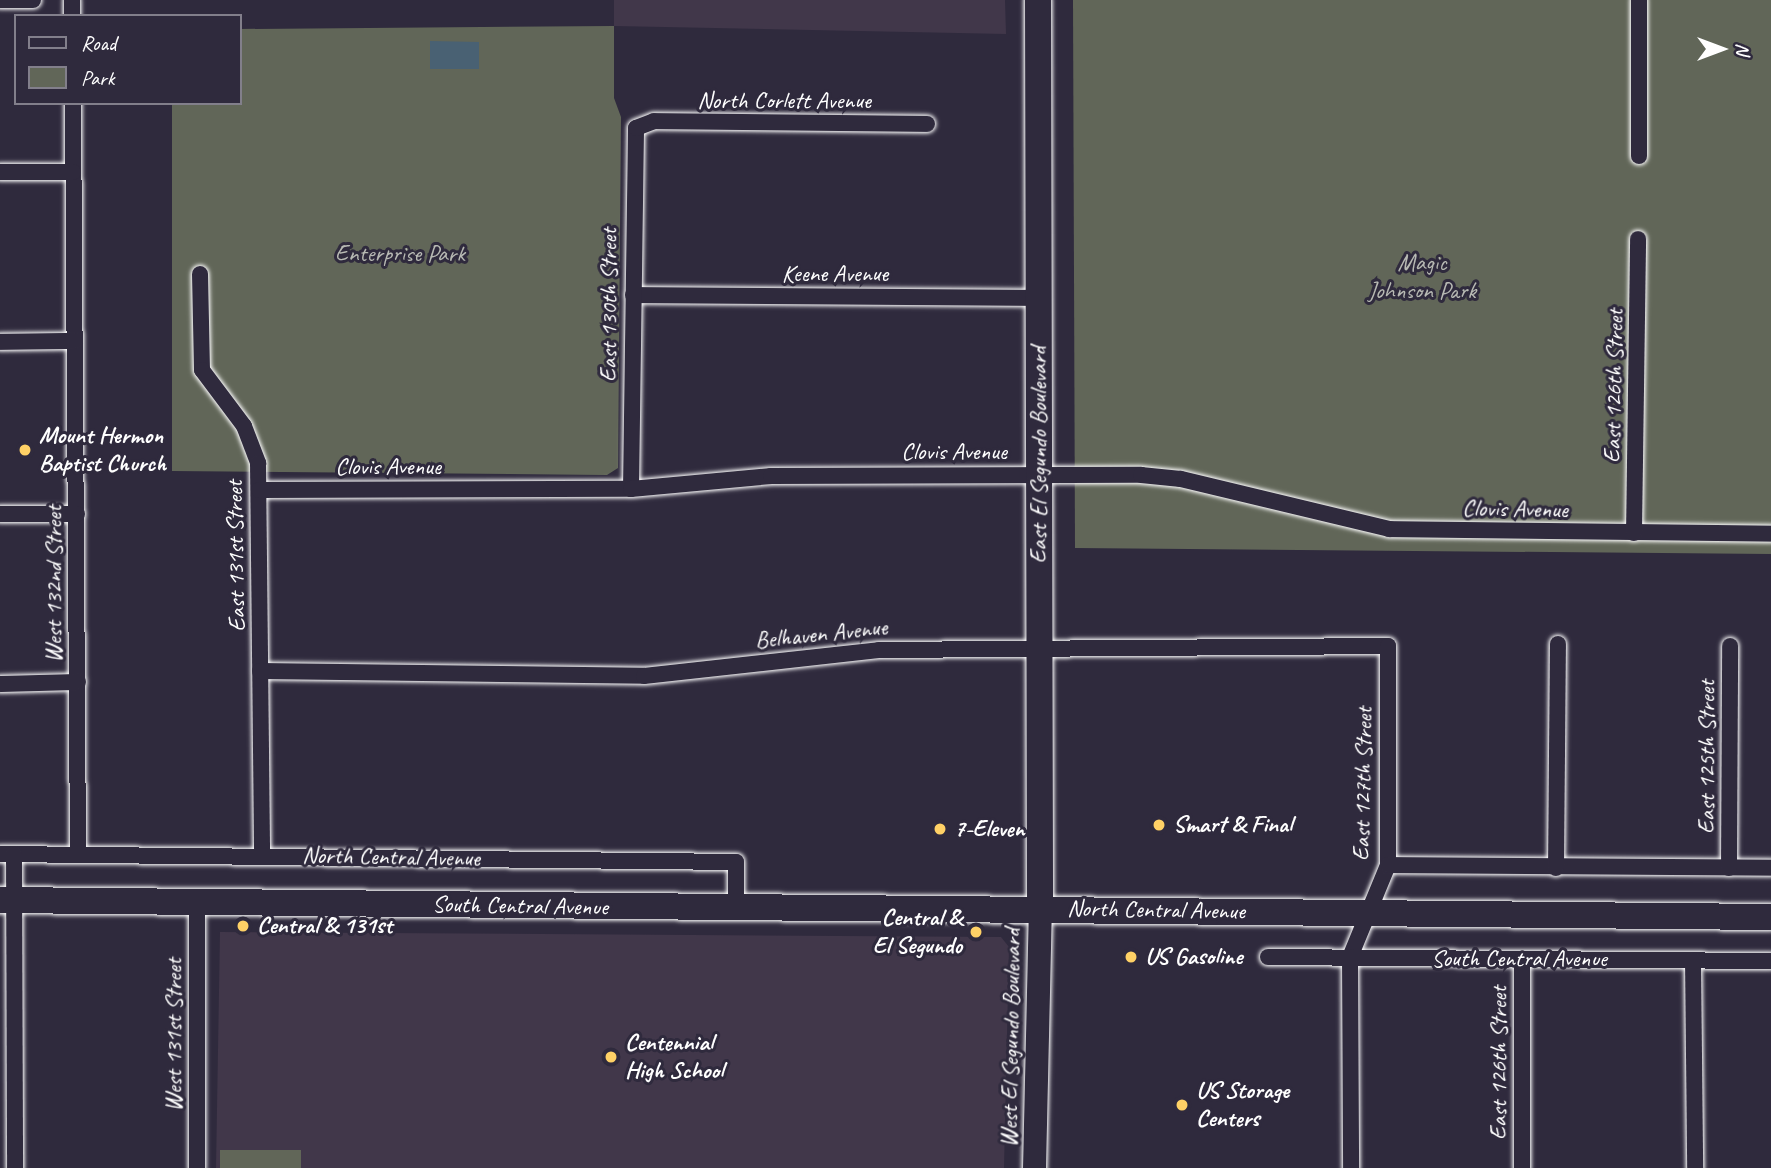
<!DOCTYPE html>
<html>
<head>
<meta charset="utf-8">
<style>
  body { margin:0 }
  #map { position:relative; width:1771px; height:1168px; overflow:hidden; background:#2f2a3d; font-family:Caveat,sans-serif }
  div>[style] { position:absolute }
  .built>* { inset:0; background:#41374a }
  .green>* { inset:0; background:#616658 }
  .water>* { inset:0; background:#496173 }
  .roads { filter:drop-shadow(0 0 2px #fff) drop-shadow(0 0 2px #fff) }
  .street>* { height:16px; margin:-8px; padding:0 8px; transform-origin:8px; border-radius:8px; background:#2f2a3d }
  .secondary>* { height:23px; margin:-11.5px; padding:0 11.5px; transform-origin:11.5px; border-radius:11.5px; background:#2f2a3d }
  .primary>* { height:26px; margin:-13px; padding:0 13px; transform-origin:13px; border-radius:13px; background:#2f2a3d }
  .dots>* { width:19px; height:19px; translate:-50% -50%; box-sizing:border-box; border:4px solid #2f2a3d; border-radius:50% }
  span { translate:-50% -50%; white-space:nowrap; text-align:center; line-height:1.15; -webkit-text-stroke:6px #2f2a3d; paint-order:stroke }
  .street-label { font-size:24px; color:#fff }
  .park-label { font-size:24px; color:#b8bab4 }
  .poi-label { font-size:24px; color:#fff; font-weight:700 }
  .left { translate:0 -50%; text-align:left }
  .right { translate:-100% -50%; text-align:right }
  .legend { position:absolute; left:14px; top:14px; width:228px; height:91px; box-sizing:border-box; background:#2f2a3d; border:2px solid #827f8b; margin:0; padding:9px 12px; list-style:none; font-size:21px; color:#fff }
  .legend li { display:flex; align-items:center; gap:14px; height:35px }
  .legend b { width:35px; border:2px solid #827f8b }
  .north { position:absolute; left:1687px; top:14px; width:70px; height:70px; -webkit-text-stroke:5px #2f2a3d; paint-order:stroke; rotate:90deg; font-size:19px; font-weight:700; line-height:28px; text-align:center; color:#fff }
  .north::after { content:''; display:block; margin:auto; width:24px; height:32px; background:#fff; clip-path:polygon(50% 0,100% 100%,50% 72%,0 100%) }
</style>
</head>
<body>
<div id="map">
  <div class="built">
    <div style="clip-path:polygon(614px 0,1005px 0,1006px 34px,614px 26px)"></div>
    <div style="clip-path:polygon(220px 932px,1001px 937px,1009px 947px,1004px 1168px,216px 1168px)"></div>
  </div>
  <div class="green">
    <div style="clip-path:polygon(1073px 0,1771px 0,1771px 554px,1075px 548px)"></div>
    <div style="clip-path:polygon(614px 26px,614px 98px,621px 117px,618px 468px,607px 475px,172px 471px,172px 103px,240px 103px,240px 29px)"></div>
    <div style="clip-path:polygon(220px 1150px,301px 1150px,301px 1168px,220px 1168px)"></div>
  </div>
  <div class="water">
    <div style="clip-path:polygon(430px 41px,479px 42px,479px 69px,430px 69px)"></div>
  </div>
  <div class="roads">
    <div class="street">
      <div style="left:0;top:0;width:33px"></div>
      <div style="left:72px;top:0;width:16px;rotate:90deg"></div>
      <div style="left:1639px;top:0;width:156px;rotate:90deg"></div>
      <div style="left:73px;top:103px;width:751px;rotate:89.62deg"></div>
      <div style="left:0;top:172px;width:73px"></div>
      <div style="left:200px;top:274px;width:96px;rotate:88.8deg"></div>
      <div style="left:202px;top:370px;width:70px;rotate:53.1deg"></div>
      <div style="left:244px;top:426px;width:40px;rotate:69deg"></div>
      <div style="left:258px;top:463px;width:392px;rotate:89.4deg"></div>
      <div style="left:633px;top:295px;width:405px;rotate:0.4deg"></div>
      <div style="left:0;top:342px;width:75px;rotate:-0.8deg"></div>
      <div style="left:631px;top:489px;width:361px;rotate:-89.2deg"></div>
      <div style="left:636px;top:128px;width:19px;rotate:-21deg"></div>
      <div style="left:654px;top:121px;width:273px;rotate:0.6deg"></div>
      <div style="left:259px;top:490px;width:372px;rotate:-0.2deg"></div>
      <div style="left:631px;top:489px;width:141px;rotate:-5.3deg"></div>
      <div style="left:771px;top:476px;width:370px;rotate:-0.2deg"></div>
      <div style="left:1141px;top:475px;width:40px;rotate:5.7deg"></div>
      <div style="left:1181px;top:479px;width:214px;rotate:13.5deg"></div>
      <div style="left:1389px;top:529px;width:382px;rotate:0.7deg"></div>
      <div style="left:0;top:514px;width:77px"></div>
      <div style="left:1634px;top:533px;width:294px;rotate:-89.2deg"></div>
      <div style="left:260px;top:671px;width:384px;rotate:0.7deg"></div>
      <div style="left:644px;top:676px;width:236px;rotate:-6.3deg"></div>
      <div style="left:879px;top:650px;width:509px;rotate:-0.45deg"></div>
      <div style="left:1388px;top:646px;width:219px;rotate:90deg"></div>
      <div style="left:1388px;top:865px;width:100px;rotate:112.4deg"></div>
      <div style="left:1350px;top:957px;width:211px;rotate:89.7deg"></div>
      <div style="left:0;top:684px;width:78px;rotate:-1.5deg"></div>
      <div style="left:0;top:854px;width:736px;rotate:0.62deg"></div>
      <div style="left:736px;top:862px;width:47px;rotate:90deg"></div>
      <div style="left:14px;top:854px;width:314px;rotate:89.8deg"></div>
      <div style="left:1388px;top:865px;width:383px;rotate:0.4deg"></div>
      <div style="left:1556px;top:868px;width:224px;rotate:-89.5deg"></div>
      <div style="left:1729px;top:868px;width:222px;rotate:-89.7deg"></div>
      <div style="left:197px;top:902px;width:266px;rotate:90deg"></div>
      <div style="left:1268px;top:957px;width:503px;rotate:0.46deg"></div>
      <div style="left:1693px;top:960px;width:208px;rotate:89.4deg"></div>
      <div style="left:1522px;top:1168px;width:209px;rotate:-90deg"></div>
    </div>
    <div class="secondary">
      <div style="left:1034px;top:1168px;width:258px;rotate:-88.7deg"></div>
    </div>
    <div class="primary">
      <div style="left:1038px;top:0;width:910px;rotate:89.87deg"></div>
      <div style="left:0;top:900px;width:1771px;rotate:0.55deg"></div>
    </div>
  </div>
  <div class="dots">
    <div style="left:25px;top:450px;background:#ffd166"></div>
    <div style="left:1159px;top:825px;background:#ffd166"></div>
    <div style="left:940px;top:829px;background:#ffd166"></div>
    <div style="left:243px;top:926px;background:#ffd166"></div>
    <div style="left:976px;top:932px;background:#ffd166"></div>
    <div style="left:1131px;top:957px;background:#ffd166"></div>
    <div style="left:611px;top:1057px;background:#ffd166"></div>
    <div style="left:1182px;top:1105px;background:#ffd166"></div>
  </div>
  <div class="street-label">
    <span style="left:784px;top:101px">North Corlett Avenue</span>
    <span style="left:835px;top:274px">Keene Avenue</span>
    <span style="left:609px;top:305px;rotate:-90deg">East 130th Street</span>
    <span style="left:1614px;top:386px;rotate:-89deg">East 126th Street</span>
    <span style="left:954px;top:452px">Clovis Avenue</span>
    <span style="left:1039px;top:455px;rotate:-90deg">East El Segundo Boulevard</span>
    <span style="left:388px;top:467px">Clovis Avenue</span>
    <span style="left:1515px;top:509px;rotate:1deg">Clovis Avenue</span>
    <span style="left:236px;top:556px;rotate:-91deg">East 131st Street</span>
    <span style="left:54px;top:584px;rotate:-90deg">West 132nd Street</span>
    <span style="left:821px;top:634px;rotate:-6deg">Belhaven Avenue</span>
    <span style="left:1707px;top:757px;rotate:-90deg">East 125th Street</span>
    <span style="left:1363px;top:784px;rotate:-89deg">East 127th Street</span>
    <span style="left:391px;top:857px;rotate:1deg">North Central Avenue</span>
    <span style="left:520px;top:906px;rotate:1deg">South Central Avenue</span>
    <span style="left:1156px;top:910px;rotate:1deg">North Central Avenue</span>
    <span style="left:1519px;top:959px">South Central Avenue</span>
    <span style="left:174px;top:1035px;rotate:-90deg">West 131st Street</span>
    <span style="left:1011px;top:1038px;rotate:-89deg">West El Segundo Boulevard</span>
    <span style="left:1499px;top:1063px;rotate:-90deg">East 126th Street</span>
  </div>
  <div class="park-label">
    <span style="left:400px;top:254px">Enterprise Park</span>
    <span style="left:1422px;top:277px">Magic<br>Johnson Park</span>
  </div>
  <div class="poi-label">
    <span class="left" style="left:39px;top:450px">Mount Hermon<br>Baptist Church</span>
    <span class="left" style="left:1173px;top:825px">Smart &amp; Final</span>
    <span class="left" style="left:954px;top:829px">7-Eleven</span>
    <span class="right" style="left:962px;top:932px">Central &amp;<br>El Segundo</span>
    <span class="left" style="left:257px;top:926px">Central &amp; 131st</span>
    <span class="left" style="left:1145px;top:957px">US Gasoline</span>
    <span class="left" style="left:625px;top:1057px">Centennial<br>High School</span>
    <span class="left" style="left:1196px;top:1105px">US Storage<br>Centers</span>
  </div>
  <ul class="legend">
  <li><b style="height:9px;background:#2f2a3d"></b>Road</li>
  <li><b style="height:19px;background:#616658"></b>Park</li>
  </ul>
  <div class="north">N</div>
</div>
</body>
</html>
